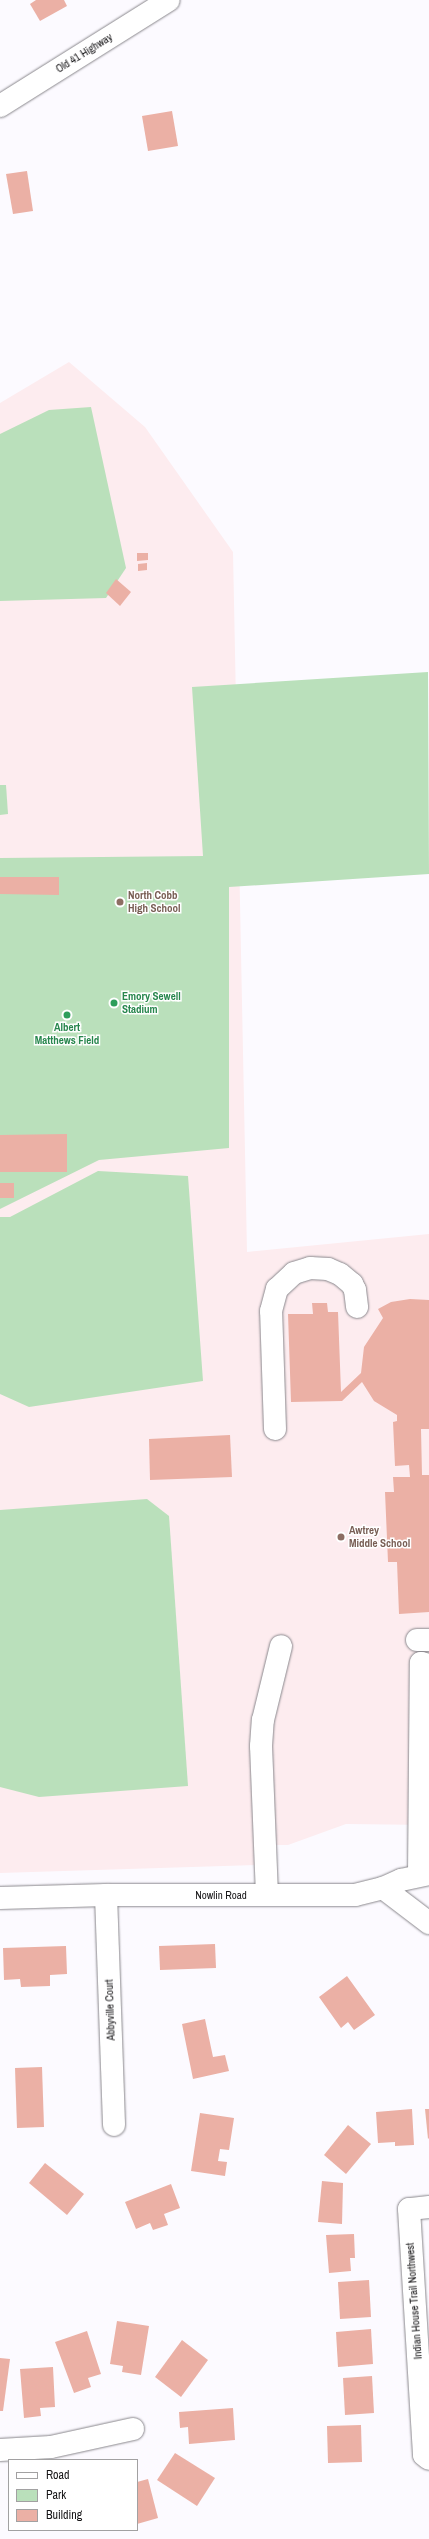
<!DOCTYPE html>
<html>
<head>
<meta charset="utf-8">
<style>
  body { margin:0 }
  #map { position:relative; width:429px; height:2539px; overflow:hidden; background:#fcfaff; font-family:"Archivo Narrow",sans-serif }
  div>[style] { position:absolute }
  .education>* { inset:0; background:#fdecef }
  .green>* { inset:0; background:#bae0bb }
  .building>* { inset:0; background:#ebb0a5 }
  .roads { filter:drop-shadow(0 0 1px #8a888d) drop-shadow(0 0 1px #8a888d) }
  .minor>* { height:22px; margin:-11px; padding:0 11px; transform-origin:11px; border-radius:11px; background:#fff }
  .major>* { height:22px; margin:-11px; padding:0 11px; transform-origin:11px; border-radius:11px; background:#fff }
  .dots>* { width:11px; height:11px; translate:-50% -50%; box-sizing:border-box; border:2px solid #fff; border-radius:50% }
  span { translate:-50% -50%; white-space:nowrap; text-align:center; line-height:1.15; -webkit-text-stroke:3px #fff; paint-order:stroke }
  .street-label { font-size:11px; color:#161517 }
  .education-label { font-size:11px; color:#785e54; font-weight:700 }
  .left { translate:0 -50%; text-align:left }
  .leisure-label { font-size:11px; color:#27864d; font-weight:700 }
  .legend { position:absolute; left:8px; top:2459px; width:130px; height:72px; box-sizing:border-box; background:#fff; border:1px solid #a2a1a2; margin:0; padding:5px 7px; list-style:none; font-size:12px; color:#161517 }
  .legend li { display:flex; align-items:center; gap:8px; height:20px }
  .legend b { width:20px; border:1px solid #a2a1a2 }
</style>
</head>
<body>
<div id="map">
  <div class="education">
    <div style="clip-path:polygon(69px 362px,145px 427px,233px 552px,247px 1252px,429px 1234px,429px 1825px,346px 1824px,288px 1845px,259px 1845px,259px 1865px,0 1873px,0 403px)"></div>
  </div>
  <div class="green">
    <div style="clip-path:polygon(91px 407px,126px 568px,106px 598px,0 601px,0 434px,49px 410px)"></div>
    <div style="clip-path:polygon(428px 672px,429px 874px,229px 887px,229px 1148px,99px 1160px,0 1209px,0 858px,203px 856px,192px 687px)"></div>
    <div style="clip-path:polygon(0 785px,6px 785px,8px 814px,0 815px)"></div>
    <div style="clip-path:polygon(98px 1171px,188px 1176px,203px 1381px,29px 1407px,0 1394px,0 1217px,10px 1217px)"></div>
    <div style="clip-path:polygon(147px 1499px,169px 1516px,188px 1786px,39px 1797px,0 1787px,0 1510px)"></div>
  </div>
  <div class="building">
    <div style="clip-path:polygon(36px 0,64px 0,67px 6px,40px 21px,30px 4px)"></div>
    <div style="clip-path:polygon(172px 111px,178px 146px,148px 151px,142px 116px)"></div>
    <div style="clip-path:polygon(27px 171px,33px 211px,13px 214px,6px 174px)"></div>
    <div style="clip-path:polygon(137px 553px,148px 553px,148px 560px,137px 561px)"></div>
    <div style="clip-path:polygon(147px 563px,147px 570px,138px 571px,138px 564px)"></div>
    <div style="clip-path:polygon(116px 579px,131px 592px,120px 606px,106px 593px)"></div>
    <div style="clip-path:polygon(0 877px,59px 877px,59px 895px,0 894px)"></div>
    <div style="clip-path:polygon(67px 1134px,67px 1172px,0 1172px,0 1135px)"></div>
    <div style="clip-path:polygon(0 1183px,14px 1183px,14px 1198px,0 1198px)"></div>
    <div style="clip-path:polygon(410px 1299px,429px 1300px,429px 1429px,421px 1429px,422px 1475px,429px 1475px,429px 1612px,399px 1614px,397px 1562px,388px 1562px,385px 1492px,394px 1492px,393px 1477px,410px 1477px,409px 1465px,395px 1466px,393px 1422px,397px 1421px,397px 1415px,374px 1401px,362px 1382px,342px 1401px,291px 1402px,288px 1314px,313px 1314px,312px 1303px,327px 1303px,328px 1312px,338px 1312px,341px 1392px,361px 1373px,364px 1347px,383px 1318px,378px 1309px,391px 1302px)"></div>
    <div style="clip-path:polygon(230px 1435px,232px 1477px,150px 1480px,149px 1439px)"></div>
    <div style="clip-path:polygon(215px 1944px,216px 1968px,160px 1970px,159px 1946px)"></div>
    <div style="clip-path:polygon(66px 1946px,67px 1974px,50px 1975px,50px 1986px,21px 1987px,20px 1979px,4px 1980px,3px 1948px)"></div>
    <div style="clip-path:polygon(347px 1976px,375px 2015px,354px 2030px,348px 2022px,341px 2028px,319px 1997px)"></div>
    <div style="clip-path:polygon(205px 2019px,213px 2057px,225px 2055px,229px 2071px,193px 2079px,182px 2024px)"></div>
    <div style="clip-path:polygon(42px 2067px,44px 2127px,17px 2128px,15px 2068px)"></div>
    <div style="clip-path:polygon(412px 2109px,414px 2145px,395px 2146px,395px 2142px,378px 2143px,376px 2112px)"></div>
    <div style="clip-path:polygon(425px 2109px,429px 2109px,429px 2138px,428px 2139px)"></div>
    <div style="clip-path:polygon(200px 2113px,234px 2118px,229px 2150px,220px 2149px,218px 2161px,227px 2162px,225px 2176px,191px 2171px)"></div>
    <div style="clip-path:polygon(348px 2125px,371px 2144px,346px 2174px,324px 2155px)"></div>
    <div style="clip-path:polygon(45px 2163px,84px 2194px,67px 2215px,29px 2183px)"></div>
    <div style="clip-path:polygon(322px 2181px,343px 2183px,342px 2224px,318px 2222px)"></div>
    <div style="clip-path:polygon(171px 2184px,180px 2208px,164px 2214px,168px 2225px,153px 2230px,150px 2223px,136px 2229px,125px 2202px)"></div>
    <div style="clip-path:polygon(354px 2234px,355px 2258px,350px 2258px,351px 2271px,329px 2273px,326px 2235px)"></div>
    <div style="clip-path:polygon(369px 2280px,371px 2317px,340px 2319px,338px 2282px)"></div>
    <div style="clip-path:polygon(117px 2321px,149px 2326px,141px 2375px,122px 2372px,123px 2366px,110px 2364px)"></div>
    <div style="clip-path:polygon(371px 2329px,373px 2364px,338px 2367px,336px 2332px)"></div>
    <div style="clip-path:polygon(87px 2331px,101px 2374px,88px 2378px,91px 2387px,74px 2393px,55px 2342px)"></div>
    <div style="clip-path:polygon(182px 2340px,208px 2360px,181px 2397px,155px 2377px)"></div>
    <div style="clip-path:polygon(0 2358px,10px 2359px,3px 2411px,0 2411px)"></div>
    <div style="clip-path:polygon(53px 2367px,55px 2407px,40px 2408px,41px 2416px,24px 2418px,20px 2369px)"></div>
    <div style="clip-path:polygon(372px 2376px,374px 2413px,345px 2415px,343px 2378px)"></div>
    <div style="clip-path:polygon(233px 2408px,235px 2440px,189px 2444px,188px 2427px,180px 2428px,179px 2412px)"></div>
    <div style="clip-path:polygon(361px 2425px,362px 2462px,328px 2463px,327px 2426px)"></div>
    <div style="clip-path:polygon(175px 2453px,215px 2478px,197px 2506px,157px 2480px)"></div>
    <div style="clip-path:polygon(148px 2479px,158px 2518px,137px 2524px,137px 2482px)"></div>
  </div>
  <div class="roads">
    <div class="minor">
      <div style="left:275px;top:1429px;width:118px;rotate:-91.9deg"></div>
      <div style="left:271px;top:1311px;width:23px;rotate:-75deg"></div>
      <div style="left:277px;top:1289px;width:23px;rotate:-43deg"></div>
      <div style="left:294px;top:1273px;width:17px;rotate:-17deg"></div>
      <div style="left:310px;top:1268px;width:18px;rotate:3deg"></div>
      <div style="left:328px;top:1269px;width:13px;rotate:23deg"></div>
      <div style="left:340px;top:1274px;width:16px;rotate:40deg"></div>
      <div style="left:352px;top:1284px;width:7px;rotate:63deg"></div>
      <div style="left:355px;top:1290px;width:17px;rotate:83deg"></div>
      <div style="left:417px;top:1640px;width:12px"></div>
      <div style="left:419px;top:1874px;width:211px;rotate:-89.5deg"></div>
      <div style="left:421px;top:1663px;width:8px;rotate:14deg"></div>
      <div style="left:383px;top:1888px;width:20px;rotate:-24deg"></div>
      <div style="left:401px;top:1880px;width:29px;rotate:-12deg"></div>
      <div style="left:106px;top:1895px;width:230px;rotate:88deg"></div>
      <div style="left:267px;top:1895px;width:149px;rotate:-92.3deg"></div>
      <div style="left:261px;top:1746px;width:26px;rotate:-86deg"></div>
      <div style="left:263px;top:1720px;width:76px;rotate:-76.3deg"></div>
      <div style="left:0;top:1898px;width:106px;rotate:-1.6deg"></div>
      <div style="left:106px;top:1895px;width:249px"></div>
      <div style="left:355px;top:1895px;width:29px;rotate:-14deg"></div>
      <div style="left:383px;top:1888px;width:58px;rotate:37.3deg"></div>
      <div style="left:429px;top:2207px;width:20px;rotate:174deg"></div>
      <div style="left:409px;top:2209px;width:246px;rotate:86.5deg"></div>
      <div style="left:424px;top:2455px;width:6px;rotate:39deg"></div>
      <div style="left:0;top:2450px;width:51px;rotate:-3.4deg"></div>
      <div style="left:51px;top:2447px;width:84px;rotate:-12.4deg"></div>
    </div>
    <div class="major">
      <div style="left:0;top:106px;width:199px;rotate:-32.1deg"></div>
    </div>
  </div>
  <div class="dots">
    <div style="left:120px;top:902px;background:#8d6e63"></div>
    <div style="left:114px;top:1003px;background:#2e9e5b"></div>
    <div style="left:67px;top:1015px;background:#2e9e5b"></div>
    <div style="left:341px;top:1537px;background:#8d6e63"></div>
  </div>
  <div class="street-label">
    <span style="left:84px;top:53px;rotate:-32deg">Old 41 Highway</span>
    <span style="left:221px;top:1895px">Nowlin Road</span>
    <span style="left:110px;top:2010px;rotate:-92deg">Abbyville Court</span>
    <span style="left:414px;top:2301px;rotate:-94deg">Indian House Trail Northwest</span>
  </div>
  <div class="education-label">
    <span class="left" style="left:128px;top:902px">North Cobb<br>High School</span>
    <span class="left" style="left:349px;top:1537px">Awtrey<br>Middle School</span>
  </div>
  <div class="leisure-label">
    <span class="left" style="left:122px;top:1003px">Emory Sewell<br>Stadium</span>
    <span style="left:67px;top:1034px">Albert<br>Matthews Field</span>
  </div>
  <ul class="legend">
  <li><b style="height:5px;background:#fff"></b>Road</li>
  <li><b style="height:11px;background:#bae0bb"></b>Park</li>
  <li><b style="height:11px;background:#ebb0a5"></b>Building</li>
  </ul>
</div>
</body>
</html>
